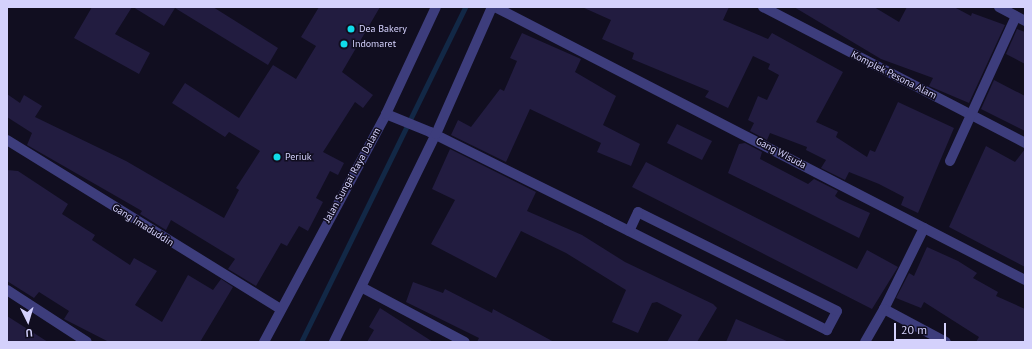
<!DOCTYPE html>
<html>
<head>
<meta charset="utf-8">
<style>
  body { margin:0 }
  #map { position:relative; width:1032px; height:349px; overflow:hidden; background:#110e20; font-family:"PT Sans",sans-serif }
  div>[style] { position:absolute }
  .stream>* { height:5px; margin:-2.5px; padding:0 2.5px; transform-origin:2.5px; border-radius:2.5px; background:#122846 }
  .building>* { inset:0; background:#221c40 }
  .minor>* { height:10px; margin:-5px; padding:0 5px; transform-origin:5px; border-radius:5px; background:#3d3d7c }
  .tertiary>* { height:10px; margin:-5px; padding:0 5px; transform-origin:5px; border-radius:5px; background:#3d3d7c }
  .dots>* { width:11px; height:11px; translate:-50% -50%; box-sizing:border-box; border:2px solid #110e20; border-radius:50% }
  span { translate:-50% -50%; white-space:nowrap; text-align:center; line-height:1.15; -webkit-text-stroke:3px #110e20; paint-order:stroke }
  .poi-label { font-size:10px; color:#d4d1fc }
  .left { translate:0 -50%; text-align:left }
  .street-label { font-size:10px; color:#d4d1fc }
  .frame { position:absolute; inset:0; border:8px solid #d4d1fc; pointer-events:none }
  .north { position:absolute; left:8px; top:301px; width:40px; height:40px; -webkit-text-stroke:3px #110e20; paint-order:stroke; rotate:175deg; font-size:11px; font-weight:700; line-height:16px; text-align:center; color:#d4d1fc }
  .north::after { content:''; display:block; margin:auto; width:14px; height:18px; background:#d4d1fc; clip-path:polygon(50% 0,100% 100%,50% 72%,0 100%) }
  .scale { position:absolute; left:894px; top:323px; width:52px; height:18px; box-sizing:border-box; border:2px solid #d4d1fc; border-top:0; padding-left:5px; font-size:12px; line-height:14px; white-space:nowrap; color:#d4d1fc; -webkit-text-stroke:3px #110e20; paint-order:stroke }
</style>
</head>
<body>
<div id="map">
  <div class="stream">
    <div style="left:301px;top:342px;width:373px;rotate:-63.9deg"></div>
  </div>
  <div class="building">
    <div style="clip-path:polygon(92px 7px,132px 7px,115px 34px,150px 53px,139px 74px,74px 38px)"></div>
    <div style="clip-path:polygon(133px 7px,213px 7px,278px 48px,268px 65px,175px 8px,164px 26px)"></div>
    <div style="clip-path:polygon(319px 7px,380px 7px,342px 72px,373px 95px,363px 108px,355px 102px,323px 152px,344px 163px,338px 175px,330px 171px,316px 198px,323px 202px,308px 231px,299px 226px,287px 246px,281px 243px,256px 286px,228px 269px,235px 259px,171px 220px,166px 230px,140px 214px,142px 211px,27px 145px,32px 133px,7px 117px,7px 94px,20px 103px,24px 95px,42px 106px,35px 117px,126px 161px,224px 218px,239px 190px,236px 188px,260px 151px,229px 132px,225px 137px,172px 103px,185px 83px,239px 118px,273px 65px,296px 79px,316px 46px,301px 37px)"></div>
    <div style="clip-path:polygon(582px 7px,729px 7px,723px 20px,768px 39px,772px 33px,843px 72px,816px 122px,838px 132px,836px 137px,867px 157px,870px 150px,875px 152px,898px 102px,954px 128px,918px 213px,901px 205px,904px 197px,879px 184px,849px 172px,845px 180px,821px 168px,826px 160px,806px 150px,807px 147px,770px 133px,767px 140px,750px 131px,754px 123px,748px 120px,758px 96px,767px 100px,779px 75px,768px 69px,770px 64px,753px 56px,728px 108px,705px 97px,709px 91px,632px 59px,634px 53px,602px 39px,611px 20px)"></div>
    <div style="clip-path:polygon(794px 7px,874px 7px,899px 22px,907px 7px,954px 7px,971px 16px,972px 13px,1005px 25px,969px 103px,929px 86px,933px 78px,881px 59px)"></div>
    <div style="clip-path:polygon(1017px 29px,1025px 32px,1025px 64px,1006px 54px)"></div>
    <div style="clip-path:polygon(522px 33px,581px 59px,575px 72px,616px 96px,603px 125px,640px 144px,631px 166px,597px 152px,601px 143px,530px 109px,506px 162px,451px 135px,458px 120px,471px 127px,500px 89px,504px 91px,517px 61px,510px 58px)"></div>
    <div style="clip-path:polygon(994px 80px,1025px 96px,1025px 131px,981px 109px)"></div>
    <div style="clip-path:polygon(677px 124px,712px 141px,702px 160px,667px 143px)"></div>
    <div style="clip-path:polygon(745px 143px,762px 152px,760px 159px,808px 184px,814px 179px,838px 191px,835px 196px,839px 199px,870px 213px,859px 238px,728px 173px,739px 144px)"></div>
    <div style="clip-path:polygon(986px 146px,1015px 162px,1025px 149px,1025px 267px,949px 227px)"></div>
    <div style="clip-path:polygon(450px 149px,536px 192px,527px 211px,582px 235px,625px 262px,713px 304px,717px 308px,697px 342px,667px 342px,682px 315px,657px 302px,652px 303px,638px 333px,612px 322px,626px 290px,566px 253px,521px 231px,496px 278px,431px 244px,455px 200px,432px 189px)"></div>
    <div style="clip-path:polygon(646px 162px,857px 269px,867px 250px,898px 267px,872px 309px,632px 187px)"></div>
    <div style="clip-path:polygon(7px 170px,18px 171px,68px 204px,62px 214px,95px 235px,92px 240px,130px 265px,134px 258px,157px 271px,135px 305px,162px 322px,188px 275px,213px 290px,221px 279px,233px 287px,200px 342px,109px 342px,64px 319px,69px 311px,39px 292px,34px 298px,7px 281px)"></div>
    <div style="clip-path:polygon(927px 247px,958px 261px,977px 273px,973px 278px,998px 292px,996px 296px,1025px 309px,1025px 342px,976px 342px,979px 337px,924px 302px,921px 308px,896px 298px,909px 273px,914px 276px)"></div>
    <div style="clip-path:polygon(413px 282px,443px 293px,445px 289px,492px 313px,493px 309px,554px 342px,477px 342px,479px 338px,406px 302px)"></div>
    <div style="clip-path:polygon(380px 308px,433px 342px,367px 342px,374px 330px,369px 327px)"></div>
    <div style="clip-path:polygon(7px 316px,48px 342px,7px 342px)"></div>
    <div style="clip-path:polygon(736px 319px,789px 342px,726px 342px)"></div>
  </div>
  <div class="minor">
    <div style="left:495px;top:7px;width:596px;rotate:27.25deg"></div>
    <div style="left:763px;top:7px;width:295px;rotate:27.4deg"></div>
    <div style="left:999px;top:7px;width:30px;rotate:28deg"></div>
    <div style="left:386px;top:114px;width:48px;rotate:22.2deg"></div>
    <div style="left:430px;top:132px;width:198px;rotate:26.4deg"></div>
    <div style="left:607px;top:220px;width:246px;rotate:26.6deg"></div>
    <div style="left:827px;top:330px;width:21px;rotate:-62deg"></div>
    <div style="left:837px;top:311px;width:222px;rotate:-153.6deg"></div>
    <div style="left:638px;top:212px;width:21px;rotate:115deg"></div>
    <div style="left:7px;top:140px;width:322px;rotate:31.7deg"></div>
    <div style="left:950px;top:161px;width:159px;rotate:-65.5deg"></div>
    <div style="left:924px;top:228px;width:90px;rotate:116.3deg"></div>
    <div style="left:884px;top:309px;width:70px;rotate:28deg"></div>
    <div style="left:363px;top:288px;width:115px;rotate:27.9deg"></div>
    <div style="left:7px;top:290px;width:95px;rotate:33deg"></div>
    <div style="left:865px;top:342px;width:38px;rotate:-60deg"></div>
  </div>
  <div class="tertiary">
    <div style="left:264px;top:342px;width:259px;rotate:-61.8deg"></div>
    <div style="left:386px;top:114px;width:118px;rotate:-65deg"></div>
    <div style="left:334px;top:342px;width:232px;rotate:-63.9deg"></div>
    <div style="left:436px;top:134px;width:139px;rotate:-66.2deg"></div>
  </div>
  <div class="dots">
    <div style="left:351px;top:29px;background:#10dbe9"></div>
    <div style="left:344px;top:44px;background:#10dbe9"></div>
    <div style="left:277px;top:157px;background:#10dbe9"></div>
  </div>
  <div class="poi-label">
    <span class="left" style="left:359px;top:29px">Dea Bakery</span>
    <span class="left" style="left:352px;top:44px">Indomaret</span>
    <span class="left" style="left:285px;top:157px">Periuk</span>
  </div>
  <div class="street-label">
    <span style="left:894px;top:75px;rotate:27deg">Komplek Pesona Alam</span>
    <span style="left:781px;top:153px;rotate:28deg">Gang Wisuda</span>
    <span style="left:352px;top:175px;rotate:-61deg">Jalan Sungai Raya Dalam</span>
    <span style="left:143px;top:225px;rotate:32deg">Gang Imaduddin</span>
  </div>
  <div class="frame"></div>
  <div class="north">U</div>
  <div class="scale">20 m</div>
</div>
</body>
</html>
